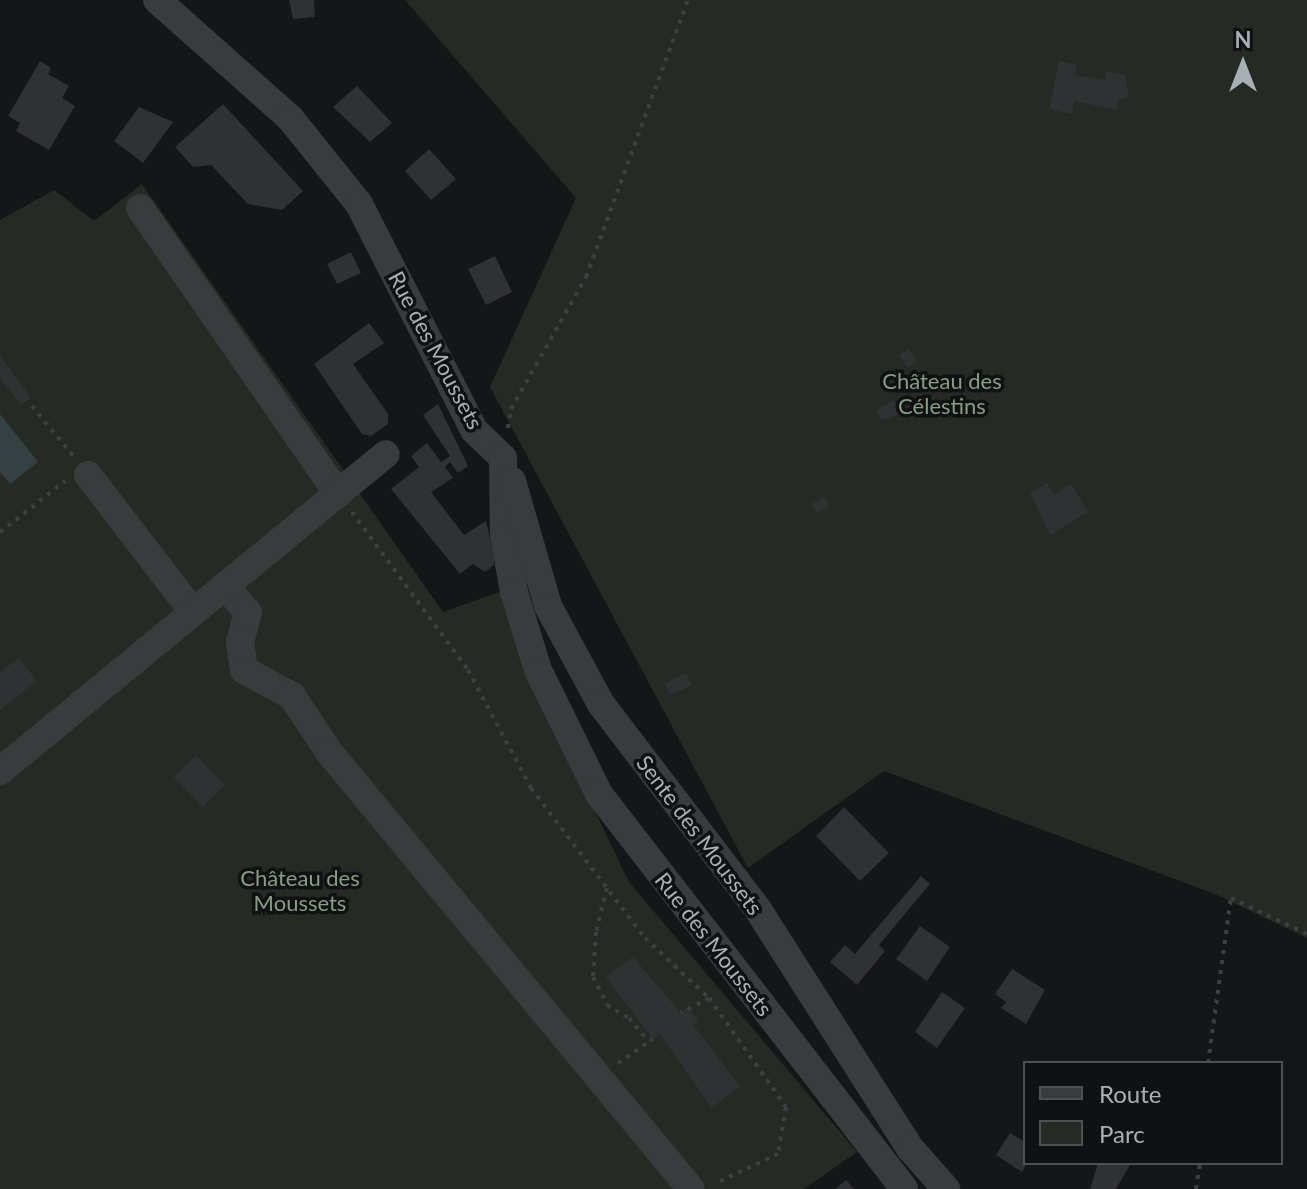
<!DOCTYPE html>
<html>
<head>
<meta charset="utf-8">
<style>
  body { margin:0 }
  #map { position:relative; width:1307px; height:1189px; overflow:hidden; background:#151617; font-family:Lato,sans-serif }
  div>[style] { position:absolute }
  .green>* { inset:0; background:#252b24 }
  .water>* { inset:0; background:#344042 }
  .building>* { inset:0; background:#303133 }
  .path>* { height:4px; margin-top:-2px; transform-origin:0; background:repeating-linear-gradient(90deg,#3d4042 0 4px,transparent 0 10px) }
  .minor>* { height:28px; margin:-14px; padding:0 14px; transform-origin:14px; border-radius:14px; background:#393b3d }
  span { translate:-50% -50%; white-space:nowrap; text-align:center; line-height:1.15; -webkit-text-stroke:7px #101112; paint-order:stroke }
  .street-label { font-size:22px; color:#a9b0b5 }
  .park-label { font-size:22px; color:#879e82 }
  .legend { position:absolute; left:1023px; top:1061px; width:260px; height:104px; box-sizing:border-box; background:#101112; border:2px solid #4d5153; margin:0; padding:10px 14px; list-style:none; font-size:24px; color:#a9b0b5 }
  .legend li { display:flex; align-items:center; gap:16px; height:40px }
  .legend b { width:40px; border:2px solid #4d5153 }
  .north { position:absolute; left:1203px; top:24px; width:80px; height:80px; -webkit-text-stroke:6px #101112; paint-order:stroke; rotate:0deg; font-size:22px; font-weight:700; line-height:32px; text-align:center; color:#a9b0b5 }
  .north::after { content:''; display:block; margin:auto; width:28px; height:36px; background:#a9b0b5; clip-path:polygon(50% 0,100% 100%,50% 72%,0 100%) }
</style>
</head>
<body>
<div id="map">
  <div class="green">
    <div style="clip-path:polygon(405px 0,1307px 0,1307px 938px,1215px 894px,884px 771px,748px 868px,490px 387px,576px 198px)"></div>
    <div style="clip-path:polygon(142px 184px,443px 612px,505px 590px,544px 706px,629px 882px,857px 1152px,804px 1189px,0 1189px,0 220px,54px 190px,94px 221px)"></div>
  </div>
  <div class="water">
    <div style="clip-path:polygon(0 414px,38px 462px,10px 484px,0 472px)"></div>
  </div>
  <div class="building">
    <div style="clip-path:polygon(289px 0,314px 0,315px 17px,293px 19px)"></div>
    <div style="clip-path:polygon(40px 61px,51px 68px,48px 74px,69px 86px,62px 98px,75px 106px,49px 150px,16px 131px,20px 123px,8px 116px)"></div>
    <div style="clip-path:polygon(1059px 61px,1077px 65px,1075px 75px,1105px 80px,1106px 71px,1125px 75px,1129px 96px,1119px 101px,1117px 110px,1074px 101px,1072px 114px,1049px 109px)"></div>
    <div style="clip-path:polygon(357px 86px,392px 123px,370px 142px,333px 107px)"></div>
    <div style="clip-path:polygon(223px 104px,303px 191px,282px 210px,248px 204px,211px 165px,193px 167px,175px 147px)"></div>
    <div style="clip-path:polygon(139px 107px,173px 122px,143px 163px,114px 141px)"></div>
    <div style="clip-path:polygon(429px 149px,456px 179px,431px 200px,405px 171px)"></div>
    <div style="clip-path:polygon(351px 252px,361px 273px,337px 284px,327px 264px)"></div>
    <div style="clip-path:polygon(495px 256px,512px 292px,486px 305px,468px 269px)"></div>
    <div style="clip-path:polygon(369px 323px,384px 343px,353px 364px,388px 414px,388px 424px,371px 436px,362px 434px,314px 364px)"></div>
    <div style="clip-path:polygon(908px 349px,917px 361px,908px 368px,899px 355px)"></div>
    <div style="clip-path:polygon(0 356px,31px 398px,21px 405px,0 378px)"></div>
    <div style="clip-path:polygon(893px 400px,901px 414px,881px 420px,876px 411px)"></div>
    <div style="clip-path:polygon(438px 404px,468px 466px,458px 473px,450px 462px,445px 467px,453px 478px,431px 492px,464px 535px,486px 521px,494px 556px,494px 565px,485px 572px,473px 564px,460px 574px,391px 489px,419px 467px,411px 456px,427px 443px,441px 462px,450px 456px,423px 415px)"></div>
    <div style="clip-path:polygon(1047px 483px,1054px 495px,1071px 484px,1088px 512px,1050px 535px,1030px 493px)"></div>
    <div style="clip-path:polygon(824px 497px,829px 506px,817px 513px,812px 504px)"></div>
    <div style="clip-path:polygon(19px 658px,37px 681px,0 710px,0 672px)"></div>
    <div style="clip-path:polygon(686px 673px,692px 685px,670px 695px,665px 683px)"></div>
    <div style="clip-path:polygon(196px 755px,225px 785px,203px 807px,174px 777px)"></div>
    <div style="clip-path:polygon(844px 807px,889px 853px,860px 881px,816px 836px)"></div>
    <div style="clip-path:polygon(921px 876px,930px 884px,879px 945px,885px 951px,857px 985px,830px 962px,845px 945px,855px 954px)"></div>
    <div style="clip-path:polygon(920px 926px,950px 947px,927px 981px,896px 959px)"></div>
    <div style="clip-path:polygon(633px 957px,681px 1013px,688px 1007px,698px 1021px,693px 1025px,740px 1086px,712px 1108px,660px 1034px,653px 1039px,606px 977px)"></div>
    <div style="clip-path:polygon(1012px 969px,1045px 990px,1026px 1024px,1001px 1008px,1006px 1002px,995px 994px)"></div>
    <div style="clip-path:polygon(942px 992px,965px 1008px,937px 1048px,915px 1032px)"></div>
    <div style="clip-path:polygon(1010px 1133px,1025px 1142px,1027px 1163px,1022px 1172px,996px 1155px)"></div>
    <div style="clip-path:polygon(1098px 1163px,1131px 1163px,1116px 1189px,1090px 1189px)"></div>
    <div style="clip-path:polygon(846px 1180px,854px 1189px,835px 1189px)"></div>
  </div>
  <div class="path">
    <div style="left:32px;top:406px;width:66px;rotate:50.5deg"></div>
    <div style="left:508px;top:428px;width:19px;rotate:-81deg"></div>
    <div style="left:511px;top:409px;width:152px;rotate:-60.4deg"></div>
    <div style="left:586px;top:277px;width:295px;rotate:-69.8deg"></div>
    <div style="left:352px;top:512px;width:196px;rotate:53.7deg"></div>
    <div style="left:468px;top:670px;width:134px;rotate:61.9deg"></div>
    <div style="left:531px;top:788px;width:188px;rotate:52.8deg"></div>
    <div style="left:645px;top:938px;width:88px;rotate:43.2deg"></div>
    <div style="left:709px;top:998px;width:32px;rotate:152deg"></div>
    <div style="left:0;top:532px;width:83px;rotate:-38.1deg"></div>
    <div style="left:607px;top:888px;width:45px;rotate:104deg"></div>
    <div style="left:596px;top:932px;width:45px;rotate:93.8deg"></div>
    <div style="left:593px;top:977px;width:31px;rotate:63deg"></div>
    <div style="left:607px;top:1005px;width:26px;rotate:31deg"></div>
    <div style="left:629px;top:1018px;width:31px;rotate:50deg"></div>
    <div style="left:709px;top:998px;width:133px;rotate:54.8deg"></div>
    <div style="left:786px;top:1107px;width:48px;rotate:99.7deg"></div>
    <div style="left:778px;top:1154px;width:68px;rotate:154.9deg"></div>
    <div style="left:618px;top:1063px;width:42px;rotate:-34.4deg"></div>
    <div style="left:1208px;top:1063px;width:167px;rotate:-82.1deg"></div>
    <div style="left:1231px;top:898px;width:84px;rotate:25.3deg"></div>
    <div style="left:1196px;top:1189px;width:26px;rotate:-81deg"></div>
  </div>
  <div class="minor">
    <div style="left:157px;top:0;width:178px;rotate:41.6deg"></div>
    <div style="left:290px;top:118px;width:110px;rotate:51.3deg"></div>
    <div style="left:359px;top:204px;width:254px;rotate:63deg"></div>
    <div style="left:474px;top:430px;width:40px;rotate:44deg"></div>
    <div style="left:503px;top:458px;width:77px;rotate:89.3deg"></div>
    <div style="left:504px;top:535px;width:58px;rotate:80deg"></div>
    <div style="left:514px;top:592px;width:82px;rotate:72.9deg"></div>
    <div style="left:538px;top:670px;width:138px;rotate:63.8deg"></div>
    <div style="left:599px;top:794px;width:499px;rotate:52.3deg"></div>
    <div style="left:140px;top:208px;width:348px;rotate:55.3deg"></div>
    <div style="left:88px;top:475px;width:173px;rotate:52.5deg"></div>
    <div style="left:512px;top:481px;width:130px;rotate:73.9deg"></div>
    <div style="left:548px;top:606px;width:111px;rotate:61.6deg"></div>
    <div style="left:601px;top:704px;width:257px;rotate:52.6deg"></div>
    <div style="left:757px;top:908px;width:285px;rotate:57.5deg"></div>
    <div style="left:910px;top:1148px;width:55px;rotate:48.7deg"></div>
    <div style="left:225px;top:586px;width:35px;rotate:49deg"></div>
    <div style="left:248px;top:612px;width:31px;rotate:105deg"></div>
    <div style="left:240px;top:642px;width:28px;rotate:82deg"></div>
    <div style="left:244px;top:670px;width:55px;rotate:28.4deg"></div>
    <div style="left:292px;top:696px;width:67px;rotate:56.5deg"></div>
    <div style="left:329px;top:752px;width:567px;rotate:50.36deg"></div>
    <div style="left:0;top:771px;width:499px;rotate:-39.4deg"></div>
  </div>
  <div class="street-label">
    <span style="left:436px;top:350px;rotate:62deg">Rue des Moussets</span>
    <span style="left:700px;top:835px;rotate:53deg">Sente des Moussets</span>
    <span style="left:714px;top:944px;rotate:52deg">Rue des Moussets</span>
  </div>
  <div class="park-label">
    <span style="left:942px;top:393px">Château des<br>Célestins</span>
    <span style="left:300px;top:890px">Château des<br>Moussets</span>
  </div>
  <ul class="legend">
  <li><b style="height:10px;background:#393b3d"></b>Route</li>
  <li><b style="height:22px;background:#252b24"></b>Parc</li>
  </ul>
  <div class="north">N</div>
</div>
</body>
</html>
